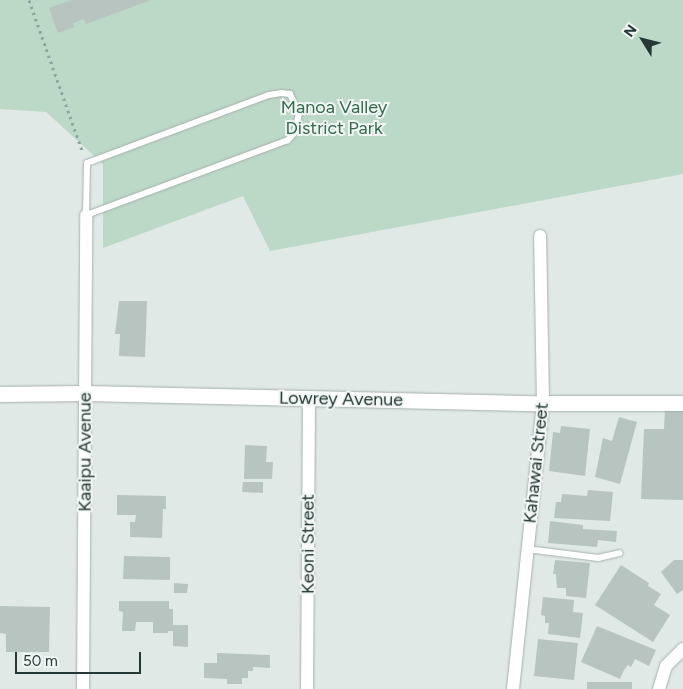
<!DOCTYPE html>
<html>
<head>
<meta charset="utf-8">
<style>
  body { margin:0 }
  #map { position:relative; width:683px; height:689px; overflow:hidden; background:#e1e9e7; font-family:Figtree,sans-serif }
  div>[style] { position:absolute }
  .green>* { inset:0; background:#bcd8c7 }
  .building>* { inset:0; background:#b7c4c0 }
  .path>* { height:3px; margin-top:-1.5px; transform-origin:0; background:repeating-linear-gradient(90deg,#85a9a2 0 2.5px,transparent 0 6.5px) }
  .roads { filter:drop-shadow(0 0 1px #a5b0ae) drop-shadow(0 0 1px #a5b0ae) }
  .service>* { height:6px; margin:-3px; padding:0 3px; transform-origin:3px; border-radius:3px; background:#fff }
  .minor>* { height:12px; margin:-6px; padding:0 6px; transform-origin:6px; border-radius:6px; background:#fff }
  .tertiary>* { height:15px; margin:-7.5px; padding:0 7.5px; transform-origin:7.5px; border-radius:7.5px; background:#fff }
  span { translate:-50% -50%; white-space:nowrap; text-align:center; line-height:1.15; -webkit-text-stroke:4px #f1f6f4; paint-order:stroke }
  .park-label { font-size:18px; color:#33694e }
  .street-label { font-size:18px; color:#243835 }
  .north { position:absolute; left:618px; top:15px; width:50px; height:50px; -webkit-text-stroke:4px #f1f6f4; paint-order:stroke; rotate:306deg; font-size:14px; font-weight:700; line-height:20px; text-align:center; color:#243835 }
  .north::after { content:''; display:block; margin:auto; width:18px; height:22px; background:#243835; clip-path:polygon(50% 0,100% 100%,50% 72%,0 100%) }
  .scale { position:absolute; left:15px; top:652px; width:126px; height:22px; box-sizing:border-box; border:2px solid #243835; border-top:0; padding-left:6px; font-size:15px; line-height:18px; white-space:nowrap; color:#243835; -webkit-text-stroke:4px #f1f6f4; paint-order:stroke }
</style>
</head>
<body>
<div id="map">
  <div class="green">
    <div style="clip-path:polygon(0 0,683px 0,683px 174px,270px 251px,243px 196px,103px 248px,103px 164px,46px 112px,0 109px)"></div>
  </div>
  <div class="building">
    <div style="clip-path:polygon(72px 0,151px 0,86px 24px,84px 19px,73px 23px,74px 27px,58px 33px,49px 8px)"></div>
    <div style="clip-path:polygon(119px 301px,147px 301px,145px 357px,119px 356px,120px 334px,115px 334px)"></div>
    <div style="clip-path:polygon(665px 409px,683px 409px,683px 500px,641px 499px,644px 429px,664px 429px)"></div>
    <div style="clip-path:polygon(619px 417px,637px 422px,620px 484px,595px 477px,603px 438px,612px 441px)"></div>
    <div style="clip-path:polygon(561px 426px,590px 429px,585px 476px,549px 471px,553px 432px,560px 433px)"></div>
    <div style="clip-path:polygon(245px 445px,267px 446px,266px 462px,273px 462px,272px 479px,244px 479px)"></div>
    <div style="clip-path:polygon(243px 482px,263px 482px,263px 493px,242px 492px)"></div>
    <div style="clip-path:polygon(588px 490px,613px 492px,610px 521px,554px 518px,556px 502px,561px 502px,562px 494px,587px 496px)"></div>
    <div style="clip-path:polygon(117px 495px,166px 496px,166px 509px,163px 509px,162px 538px,130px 537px,130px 522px,135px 522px,136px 515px,117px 515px)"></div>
    <div style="clip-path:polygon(550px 521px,583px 525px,583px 529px,617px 531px,616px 542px,598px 540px,597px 547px,548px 543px)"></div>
    <div style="clip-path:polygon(124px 556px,170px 557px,170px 580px,123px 579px)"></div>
    <div style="clip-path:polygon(555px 560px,590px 563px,586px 598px,566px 596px,566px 588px,557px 588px,556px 574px,553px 574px)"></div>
    <div style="clip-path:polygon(674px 560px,683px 560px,683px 590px,677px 594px,661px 572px)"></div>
    <div style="clip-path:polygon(621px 565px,649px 583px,648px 586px,661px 594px,654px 605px,670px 615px,653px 642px,595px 605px)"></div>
    <div style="clip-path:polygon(174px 583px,188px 584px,187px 593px,174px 593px)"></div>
    <div style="clip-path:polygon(543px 597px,574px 600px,573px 612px,583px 613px,580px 638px,548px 634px,549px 623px,545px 623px,545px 616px,541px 615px)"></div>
    <div style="clip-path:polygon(119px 601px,169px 601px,169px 609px,173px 609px,173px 625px,188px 625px,188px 647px,173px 646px,173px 631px,168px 631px,168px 633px,153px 633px,153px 622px,136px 622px,135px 631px,122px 631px,123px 612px,119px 611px)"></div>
    <div style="clip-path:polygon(0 606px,50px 607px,49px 652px,6px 652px,6px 634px,0 633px)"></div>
    <div style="clip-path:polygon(597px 626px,656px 650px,649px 666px,635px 659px,631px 667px,628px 665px,624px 670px,620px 679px,581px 662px)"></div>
    <div style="clip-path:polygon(538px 639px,578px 643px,574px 680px,534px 676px)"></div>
    <div style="clip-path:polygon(217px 653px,270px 655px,270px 668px,253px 667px,253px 671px,248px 671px,248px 678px,242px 678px,242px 684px,227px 684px,227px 679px,204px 678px,204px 663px,217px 663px)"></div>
    <div style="clip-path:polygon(587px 682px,632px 682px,632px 689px,587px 689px)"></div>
  </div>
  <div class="path">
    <div style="left:29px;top:0;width:162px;rotate:70.6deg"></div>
  </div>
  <div class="roads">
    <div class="service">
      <div style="left:281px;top:93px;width:9px;rotate:6deg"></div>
      <div style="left:290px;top:94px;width:21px;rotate:65deg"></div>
      <div style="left:299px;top:113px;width:19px;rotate:102deg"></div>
      <div style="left:295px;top:132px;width:11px;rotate:131deg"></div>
      <div style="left:288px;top:140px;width:215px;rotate:159.6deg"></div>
      <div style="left:86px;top:215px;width:52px;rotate:-88.9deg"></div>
      <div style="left:87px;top:163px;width:194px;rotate:-20.5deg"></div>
      <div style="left:269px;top:95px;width:12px;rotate:-9deg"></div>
      <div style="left:527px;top:549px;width:72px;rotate:7.2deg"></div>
      <div style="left:598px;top:558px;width:22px;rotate:-13deg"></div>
    </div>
    <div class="minor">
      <div style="left:83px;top:689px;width:474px;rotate:-89.6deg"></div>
      <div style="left:307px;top:689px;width:290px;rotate:-89.6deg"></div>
      <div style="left:513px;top:689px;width:288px;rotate:-84deg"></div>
      <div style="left:543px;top:403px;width:167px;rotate:-91deg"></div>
      <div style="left:659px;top:689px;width:24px;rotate:-73deg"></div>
      <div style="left:666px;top:666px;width:24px;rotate:-45deg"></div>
    </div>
    <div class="tertiary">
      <div style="left:0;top:394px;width:85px;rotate:-0.7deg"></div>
      <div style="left:85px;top:393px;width:458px;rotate:1.3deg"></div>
      <div style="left:543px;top:403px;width:140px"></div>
    </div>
  </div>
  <div class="park-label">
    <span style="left:334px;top:118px">Manoa Valley<br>District Park</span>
  </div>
  <div class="street-label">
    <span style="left:341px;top:399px;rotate:1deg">Lowrey Avenue</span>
    <span style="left:85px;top:452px;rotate:-90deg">Kaaipu Avenue</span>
    <span style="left:536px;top:463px;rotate:-84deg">Kahawai Street</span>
    <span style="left:308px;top:544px;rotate:-90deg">Keoni Street</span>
  </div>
  <div class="north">N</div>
  <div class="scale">50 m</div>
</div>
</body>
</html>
